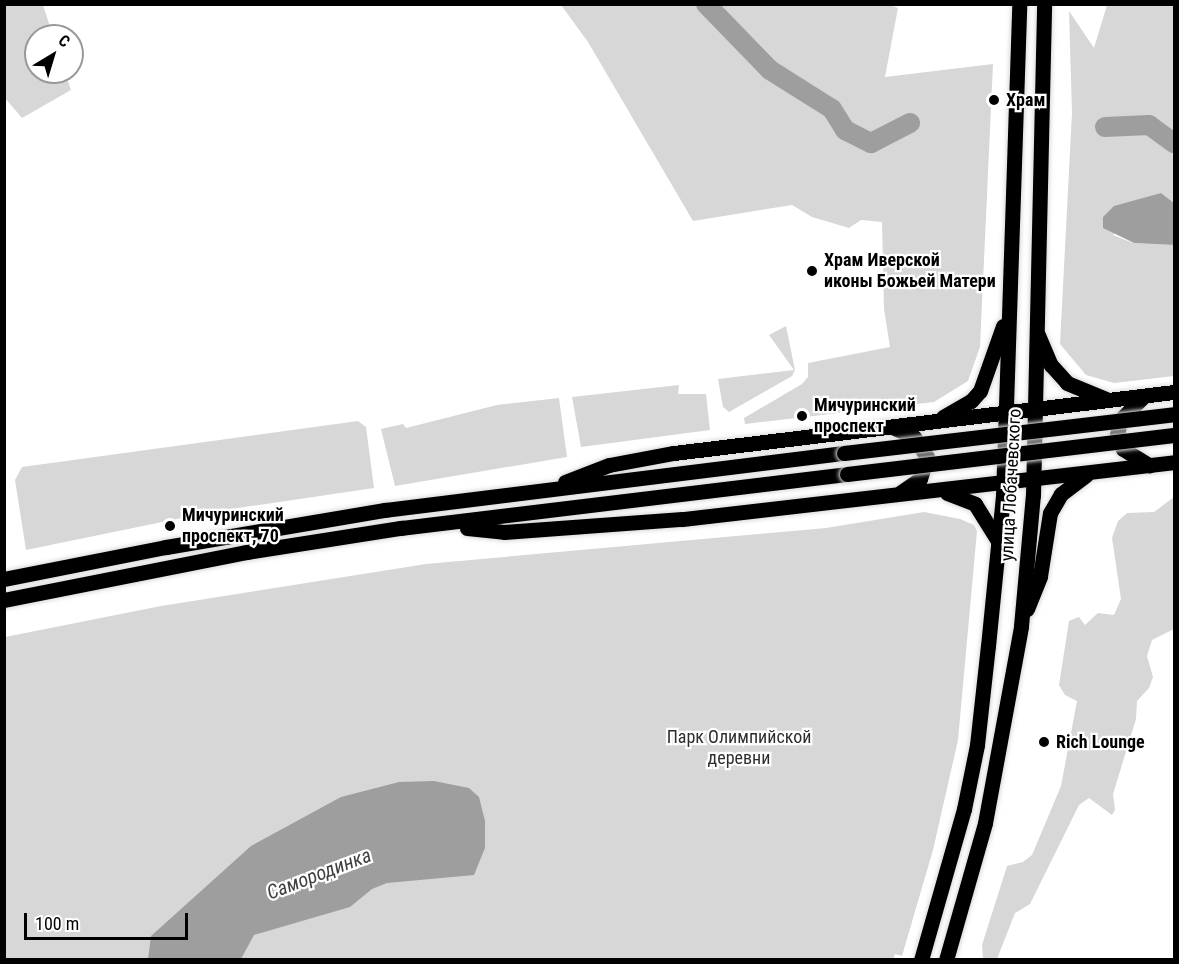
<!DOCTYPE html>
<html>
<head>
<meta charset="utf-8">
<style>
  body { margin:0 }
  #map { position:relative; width:1179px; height:964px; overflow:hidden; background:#fff; font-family:"Roboto Condensed",sans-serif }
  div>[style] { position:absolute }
  .green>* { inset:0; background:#d7d7d7 }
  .water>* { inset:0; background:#9e9e9e }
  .river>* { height:20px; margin:-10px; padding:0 10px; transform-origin:10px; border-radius:10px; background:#9e9e9e }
  .roads { filter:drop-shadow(0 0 2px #dbdbdb) drop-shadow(0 0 2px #dbdbdb) }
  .major>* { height:15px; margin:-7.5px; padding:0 7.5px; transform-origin:7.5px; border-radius:7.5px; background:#000 }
  .bridges { filter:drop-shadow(0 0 2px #dbdbdb) drop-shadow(0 0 2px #dbdbdb) }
  .major-bridge>* { height:15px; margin:-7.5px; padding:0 7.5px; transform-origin:7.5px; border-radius:7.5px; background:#000 }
  .dots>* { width:16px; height:16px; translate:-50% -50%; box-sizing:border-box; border:3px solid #fff; border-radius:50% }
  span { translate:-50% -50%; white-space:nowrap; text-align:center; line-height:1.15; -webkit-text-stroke:4.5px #fff; paint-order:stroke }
  .poi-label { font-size:18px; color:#000; font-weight:700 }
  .left { translate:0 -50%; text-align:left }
  .street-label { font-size:18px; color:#000 }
  .park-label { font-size:18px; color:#2e2e2e }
  .water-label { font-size:20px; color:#3f3f3f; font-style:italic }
  .frame { position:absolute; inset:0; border:6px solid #000; pointer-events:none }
  .north { position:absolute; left:24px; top:24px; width:60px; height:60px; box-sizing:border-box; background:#fff; border:2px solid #999; border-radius:50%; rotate:38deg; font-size:16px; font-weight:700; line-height:24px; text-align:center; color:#000 }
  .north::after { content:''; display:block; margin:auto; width:21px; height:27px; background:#000; clip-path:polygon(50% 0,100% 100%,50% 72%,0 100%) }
  .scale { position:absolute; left:24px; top:913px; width:164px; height:27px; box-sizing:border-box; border:3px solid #000; border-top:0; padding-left:8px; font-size:18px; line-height:21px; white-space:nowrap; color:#000; -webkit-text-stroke:4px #fff; paint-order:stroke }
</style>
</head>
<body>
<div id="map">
  <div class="green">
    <div style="clip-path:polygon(4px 5px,43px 5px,53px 36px,36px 36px,36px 72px,65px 72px,71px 90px,22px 118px,5px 98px)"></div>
    <div style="clip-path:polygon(561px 5px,890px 5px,898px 8px,885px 77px,993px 64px,980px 347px,968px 381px,934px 402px,745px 424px,744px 418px,802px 384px,808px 377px,808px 363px,890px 347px,884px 309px,882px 222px,861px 220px,849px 228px,812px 217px,792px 205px,693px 221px,588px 42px)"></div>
    <div style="clip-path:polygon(1107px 5px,1174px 5px,1174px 203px,1161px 193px,1139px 200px,1113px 235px,1133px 243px,1174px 245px,1174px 376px,1114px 383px,1086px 375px,1060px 344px,1072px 113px,1069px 11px,1094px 48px)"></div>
    <div style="clip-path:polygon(786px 326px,795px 370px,792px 376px,729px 412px,723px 407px,718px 379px,794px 370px,769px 335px)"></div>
    <div style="clip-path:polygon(679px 385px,678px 394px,706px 394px,710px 430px,581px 447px,572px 397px)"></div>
    <div style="clip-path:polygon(559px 398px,567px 457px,395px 486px,381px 429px,403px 424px,406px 428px,497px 405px)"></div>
    <div style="clip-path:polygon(358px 421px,366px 427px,374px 488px,211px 512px,26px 550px,15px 480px,22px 467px)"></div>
    <div style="clip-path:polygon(1174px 497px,1174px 629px,1152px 640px,1147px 656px,1153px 677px,1149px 688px,1137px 701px,1136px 719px,1113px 794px,1115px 810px,1112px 815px,1089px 798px,1079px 805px,1030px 904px,1015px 913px,997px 959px,983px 959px,982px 945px,1007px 866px,1023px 862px,1032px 855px,1061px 786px,1077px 701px,1065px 695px,1059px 685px,1069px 621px,1079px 617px,1085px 625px,1098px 613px,1114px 615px,1121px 599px,1112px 538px,1118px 521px,1127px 513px,1154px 512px)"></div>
    <div style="clip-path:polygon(924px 512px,960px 519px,974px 525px,977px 531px,958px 740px,933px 850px,902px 956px,895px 954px,893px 960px,5px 959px,5px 637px,161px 606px,426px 564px,826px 528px)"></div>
  </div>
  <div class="water">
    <div style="clip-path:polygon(1161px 193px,1174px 203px,1174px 245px,1134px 243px,1103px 228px,1103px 217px,1114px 206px)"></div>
    <div style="clip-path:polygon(434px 781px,469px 788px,479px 797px,485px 821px,485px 848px,474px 875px,387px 883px,372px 889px,350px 907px,254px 935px,241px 959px,148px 959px,151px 936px,251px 846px,341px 797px,399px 782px)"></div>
  </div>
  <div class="river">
    <div style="left:706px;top:4px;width:92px;rotate:45.9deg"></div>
    <div style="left:770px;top:70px;width:73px;rotate:32.2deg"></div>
    <div style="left:832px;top:109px;width:25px;rotate:58deg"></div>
    <div style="left:845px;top:130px;width:29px;rotate:27deg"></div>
    <div style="left:871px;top:143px;width:44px;rotate:-27.1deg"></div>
    <div style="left:1105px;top:127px;width:44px;rotate:-2.6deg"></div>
    <div style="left:1149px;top:125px;width:31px;rotate:36deg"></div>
  </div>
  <div class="roads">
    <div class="major">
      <div style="left:1038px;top:335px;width:33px;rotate:67deg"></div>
      <div style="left:1051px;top:365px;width:24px;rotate:48deg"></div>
      <div style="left:1067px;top:383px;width:42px;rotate:22.3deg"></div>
      <div style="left:1144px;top:396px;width:34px;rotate:135deg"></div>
      <div style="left:1120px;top:420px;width:15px;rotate:101deg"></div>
      <div style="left:1117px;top:435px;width:15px;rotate:67deg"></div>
      <div style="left:1123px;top:449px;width:31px;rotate:32deg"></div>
      <div style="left:943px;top:417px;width:32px;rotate:-30deg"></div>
      <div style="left:971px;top:401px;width:13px;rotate:-48deg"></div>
      <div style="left:980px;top:391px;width:69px;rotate:-70.5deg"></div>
      <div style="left:892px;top:427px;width:24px;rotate:24deg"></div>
      <div style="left:914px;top:437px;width:24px;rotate:57deg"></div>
      <div style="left:927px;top:457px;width:23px;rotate:108deg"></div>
      <div style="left:920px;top:479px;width:24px;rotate:145deg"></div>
      <div style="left:565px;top:482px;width:47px;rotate:-21.1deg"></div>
      <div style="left:609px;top:465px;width:66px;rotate:-10.5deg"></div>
      <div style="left:674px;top:453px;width:504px;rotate:-6.96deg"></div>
      <div style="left:947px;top:493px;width:30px;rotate:21deg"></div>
      <div style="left:975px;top:504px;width:44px;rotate:58.1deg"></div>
      <div style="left:467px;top:528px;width:37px;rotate:6deg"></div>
      <div style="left:504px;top:532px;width:179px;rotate:-4.2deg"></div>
      <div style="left:683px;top:519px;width:494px;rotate:-6.6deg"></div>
      <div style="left:4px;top:579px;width:165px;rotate:-11.2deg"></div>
      <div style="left:166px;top:547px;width:222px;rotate:-9.6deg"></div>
      <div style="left:385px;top:510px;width:463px;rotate:-7.1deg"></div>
      <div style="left:4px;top:600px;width:248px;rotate:-11.2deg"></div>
      <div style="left:247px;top:552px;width:156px;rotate:-8.9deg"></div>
      <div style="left:401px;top:528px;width:449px;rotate:-6.9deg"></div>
      <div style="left:1027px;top:609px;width:35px;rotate:-68deg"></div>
      <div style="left:1040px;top:576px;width:64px;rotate:-81deg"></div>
      <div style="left:1050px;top:513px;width:22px;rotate:-60deg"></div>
      <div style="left:1061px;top:494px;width:31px;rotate:-37deg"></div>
      <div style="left:921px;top:960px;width:157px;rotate:-74.1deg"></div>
      <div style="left:964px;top:809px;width:65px;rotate:-78.5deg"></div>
      <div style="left:977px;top:745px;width:100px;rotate:-83.7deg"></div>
      <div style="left:988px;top:646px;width:151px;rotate:-84.3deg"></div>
      <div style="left:1003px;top:496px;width:492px;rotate:-88.1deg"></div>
      <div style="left:946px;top:960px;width:142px;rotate:-74.1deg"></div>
      <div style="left:985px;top:823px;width:200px;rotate:-79.6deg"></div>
      <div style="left:1021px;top:626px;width:132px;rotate:-84.8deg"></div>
      <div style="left:1033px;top:495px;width:491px;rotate:-88.7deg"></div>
    </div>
  </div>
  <div class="bridges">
    <div class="major-bridge">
      <div style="left:844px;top:453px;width:332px;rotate:-6.7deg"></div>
      <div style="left:847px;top:474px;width:329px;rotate:-6.8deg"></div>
    </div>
  </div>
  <div class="dots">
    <div style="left:994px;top:100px;background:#000"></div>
    <div style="left:812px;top:271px;background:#000"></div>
    <div style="left:802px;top:416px;background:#000"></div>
    <div style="left:170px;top:526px;background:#000"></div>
    <div style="left:1044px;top:742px;background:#000"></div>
  </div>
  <div class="poi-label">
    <span class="left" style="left:1006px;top:100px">Храм</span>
    <span class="left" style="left:824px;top:271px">Храм Иверской<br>иконы Божьей Матери</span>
    <span class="left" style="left:814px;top:416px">Мичуринский<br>проспект</span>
    <span class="left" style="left:182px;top:526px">Мичуринский<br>проспект, 70</span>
    <span class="left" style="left:1056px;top:742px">Rich Lounge</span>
  </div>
  <div class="street-label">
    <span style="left:1011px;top:485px;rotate:-87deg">улица Лобачевского</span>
  </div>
  <div class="park-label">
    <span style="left:739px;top:748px">Парк Олимпийской<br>деревни</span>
  </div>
  <div class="water-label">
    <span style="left:319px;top:874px;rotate:-21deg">Самородинка</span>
  </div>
  <div class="frame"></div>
  <div class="north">С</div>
  <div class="scale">100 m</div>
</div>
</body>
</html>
